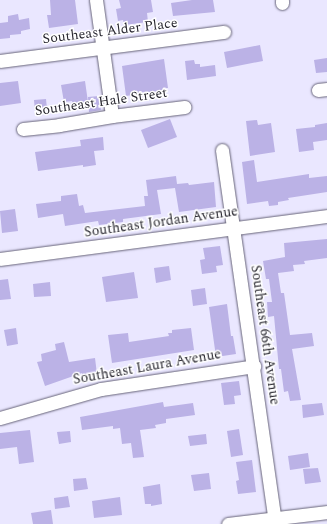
<!DOCTYPE html>
<html>
<head>
<meta charset="utf-8">
<style>
  body { margin:0 }
  #map { position:relative; width:327px; height:524px; overflow:hidden; background:#eae7ff; font-family:Spectral,serif }
  div>[style] { position:absolute }
  .building>* { inset:0; background:#bbb2e6 }
  .roads { filter:drop-shadow(0 0 1px #676479) drop-shadow(0 0 1px #676479) }
  .minor>* { height:13px; margin:-6.5px; padding:0 6.5px; transform-origin:6.5px; border-radius:6.5px; background:#fff }
  span { translate:-50% -50%; white-space:nowrap; text-align:center; line-height:1.15; -webkit-text-stroke:3px #fff; paint-order:stroke }
  .street-label { font-size:14px; color:#27262f }
</style>
</head>
<body>
<div id="map">
  <div class="building">
    <div style="clip-path:polygon(50px 0,75px 0,78px 24px,49px 28px,47px 15px,51px 15px)"></div>
    <div style="clip-path:polygon(119px 0,151px 0,153px 12px,147px 13px,148px 22px,124px 25px,123px 20px,118px 21px,116px 9px,121px 8px)"></div>
    <div style="clip-path:polygon(192px 0,213px 0,215px 12px,173px 16px,171px 3px)"></div>
    <div style="clip-path:polygon(18px 14px,19px 20px,29px 18px,30px 29px,21px 31px,21px 34px,10px 35px,10px 38px,0 39px,0 23px,8px 22px,8px 16px)"></div>
    <div style="clip-path:polygon(260px 45px,263px 61px,227px 68px,224px 52px)"></div>
    <div style="clip-path:polygon(327px 58px,327px 72px,316px 73px,314px 60px)"></div>
    <div style="clip-path:polygon(164px 59px,168px 88px,164px 88px,165px 90px,126px 96px,122px 66px)"></div>
    <div style="clip-path:polygon(194px 60px,195px 64px,200px 64px,200px 67px,215px 65px,216px 76px,187px 80px,185px 61px)"></div>
    <div style="clip-path:polygon(18px 81px,21px 103px,0 106px,0 83px)"></div>
    <div style="clip-path:polygon(85px 81px,88px 102px,73px 105px,72px 101px,64px 102px,61px 85px)"></div>
    <div style="clip-path:polygon(99px 96px,101px 110px,89px 112px,88px 97px)"></div>
    <div style="clip-path:polygon(46px 99px,47px 109px,35px 111px,34px 100px)"></div>
    <div style="clip-path:polygon(170px 119px,177px 137px,148px 148px,141px 130px)"></div>
    <div style="clip-path:polygon(257px 120px,258px 125px,271px 123px,275px 152px,250px 156px,246px 121px)"></div>
    <div style="clip-path:polygon(327px 123px,327px 140px,313px 142px,314px 150px,299px 152px,296px 129px,315px 127px,315px 125px)"></div>
    <div style="clip-path:polygon(103px 137px,104px 150px,94px 151px,96px 165px,83px 167px,83px 165px,38px 171px,35px 152px,81px 146px,80px 140px)"></div>
    <div style="clip-path:polygon(254px 160px,257px 182px,309px 174px,309px 178px,327px 176px,327px 192px,288px 198px,289px 200px,278px 202px,278px 205px,269px 206px,268px 201px,247px 204px,242px 162px)"></div>
    <div style="clip-path:polygon(176px 176px,177px 184px,188px 183px,189px 185px,214px 182px,216px 207px,179px 212px,175px 188px,157px 190px,161px 214px,123px 219px,123px 222px,99px 225px,98px 221px,65px 226px,63px 214px,38px 218px,36px 204px,61px 201px,61px 196px,77px 194px,79px 206px,83px 205px,85px 213px,145px 206px,144px 196px,148px 196px,146px 180px)"></div>
    <div style="clip-path:polygon(15px 209px,18px 231px,2px 233px,0 211px)"></div>
    <div style="clip-path:polygon(327px 239px,327px 258px,304px 261px,305px 264px,293px 265px,294px 271px,278px 273px,281px 293px,284px 293px,290px 335px,312px 333px,314px 346px,292px 349px,301px 400px,290px 401px,288px 391px,284px 392px,281px 369px,279px 369px,274px 316px,268px 317px,267px 302px,272px 302px,269px 279px,266px 279px,263px 261px,285px 257px,284px 243px)"></div>
    <div style="clip-path:polygon(220px 246px,223px 265px,216px 266px,217px 272px,202px 274px,200px 260px,205px 259px,203px 248px)"></div>
    <div style="clip-path:polygon(169px 266px,171px 280px,156px 283px,154px 268px)"></div>
    <div style="clip-path:polygon(134px 272px,138px 298px,106px 302px,102px 277px)"></div>
    <div style="clip-path:polygon(8px 279px,11px 299px,0 300px,0 280px)"></div>
    <div style="clip-path:polygon(50px 282px,51px 296px,34px 297px,33px 284px)"></div>
    <div style="clip-path:polygon(205px 288px,207px 304px,193px 306px,191px 290px)"></div>
    <div style="clip-path:polygon(227px 304px,231px 336px,233px 336px,236px 354px,216px 357px,209px 307px)"></div>
    <div style="clip-path:polygon(16px 328px,18px 344px,7px 346px,4px 330px)"></div>
    <div style="clip-path:polygon(191px 328px,194px 350px,112px 363px,108px 335px,128px 333px,129px 342px,169px 336px,168px 333px,172px 333px,172px 330px)"></div>
    <div style="clip-path:polygon(64px 342px,69px 362px,95px 358px,97px 374px,82px 376px,82px 373px,45px 386px,37px 362px,42px 361px,41px 354px,56px 350px,55px 344px)"></div>
    <div style="clip-path:polygon(239px 381px,241px 395px,234px 396px,235px 404px,224px 405px,221px 383px)"></div>
    <div style="clip-path:polygon(163px 402px,164px 407px,193px 403px,195px 415px,166px 419px,166px 423px,155px 425px,156px 428px,140px 430px,144px 457px,133px 458px,131px 443px,122px 444px,120px 428px,113px 429px,113px 426px,82px 430px,80px 417px)"></div>
    <div style="clip-path:polygon(322px 403px,324px 415px,303px 418px,302px 405px)"></div>
    <div style="clip-path:polygon(239px 429px,243px 455px,231px 457px,227px 431px)"></div>
    <div style="clip-path:polygon(30px 430px,34px 462px,19px 464px,17px 447px,0 449px,0 433px)"></div>
    <div style="clip-path:polygon(70px 431px,71px 442px,59px 444px,57px 432px)"></div>
    <div style="clip-path:polygon(206px 434px,207px 444px,190px 446px,188px 436px)"></div>
    <div style="clip-path:polygon(308px 453px,310px 467px,290px 470px,288px 456px)"></div>
    <div style="clip-path:polygon(252px 460px,256px 492px,238px 494px,236px 481px,239px 480px,236px 462px)"></div>
    <div style="clip-path:polygon(318px 468px,321px 482px,305px 484px,303px 469px)"></div>
    <div style="clip-path:polygon(209px 473px,211px 489px,194px 491px,191px 475px)"></div>
    <div style="clip-path:polygon(86px 478px,88px 489px,74px 491px,73px 479px)"></div>
    <div style="clip-path:polygon(160px 484px,162px 504px,151px 506px,151px 504px,145px 504px,143px 487px)"></div>
    <div style="clip-path:polygon(68px 496px,70px 507px,55px 509px,54px 498px)"></div>
    <div style="clip-path:polygon(120px 497px,122px 515px,94px 518px,92px 501px)"></div>
    <div style="clip-path:polygon(51px 510px,53px 524px,33px 524px,31px 513px)"></div>
  </div>
  <div class="roads">
    <div class="minor">
      <div style="left:96px;top:0;width:117px;rotate:82.1deg"></div>
      <div style="left:282px;top:0;width:3px;rotate:90deg"></div>
      <div style="left:0;top:61px;width:226px;rotate:-7.4deg"></div>
      <div style="left:318px;top:90px;width:9px;rotate:-6deg"></div>
      <div style="left:23px;top:129px;width:36px;rotate:-6deg"></div>
      <div style="left:59px;top:125px;width:54px;rotate:-9.6deg"></div>
      <div style="left:112px;top:116px;width:73px;rotate:-7.1deg"></div>
      <div style="left:222px;top:150px;width:378px;rotate:81.9deg"></div>
      <div style="left:0;top:259px;width:330px;rotate:-7.5deg"></div>
      <div style="left:0;top:418px;width:105px;rotate:-16deg"></div>
      <div style="left:101px;top:389px;width:155px;rotate:-8.5deg"></div>
      <div style="left:228px;top:524px;width:100px;rotate:-6.9deg"></div>
    </div>
  </div>
  <div class="street-label">
    <span style="left:110px;top:31px;rotate:-7deg">Southeast Alder Place</span>
    <span style="left:101px;top:102px;rotate:-8deg">Southeast Hale Street</span>
    <span style="left:161px;top:222px;rotate:-8deg">Southeast Jordan Avenue</span>
    <span style="left:265px;top:335px;rotate:82deg">Southeast 66th Avenue</span>
    <span style="left:147px;top:367px;rotate:-10deg">Southeast Laura Avenue</span>
  </div>
</div>
</body>
</html>
